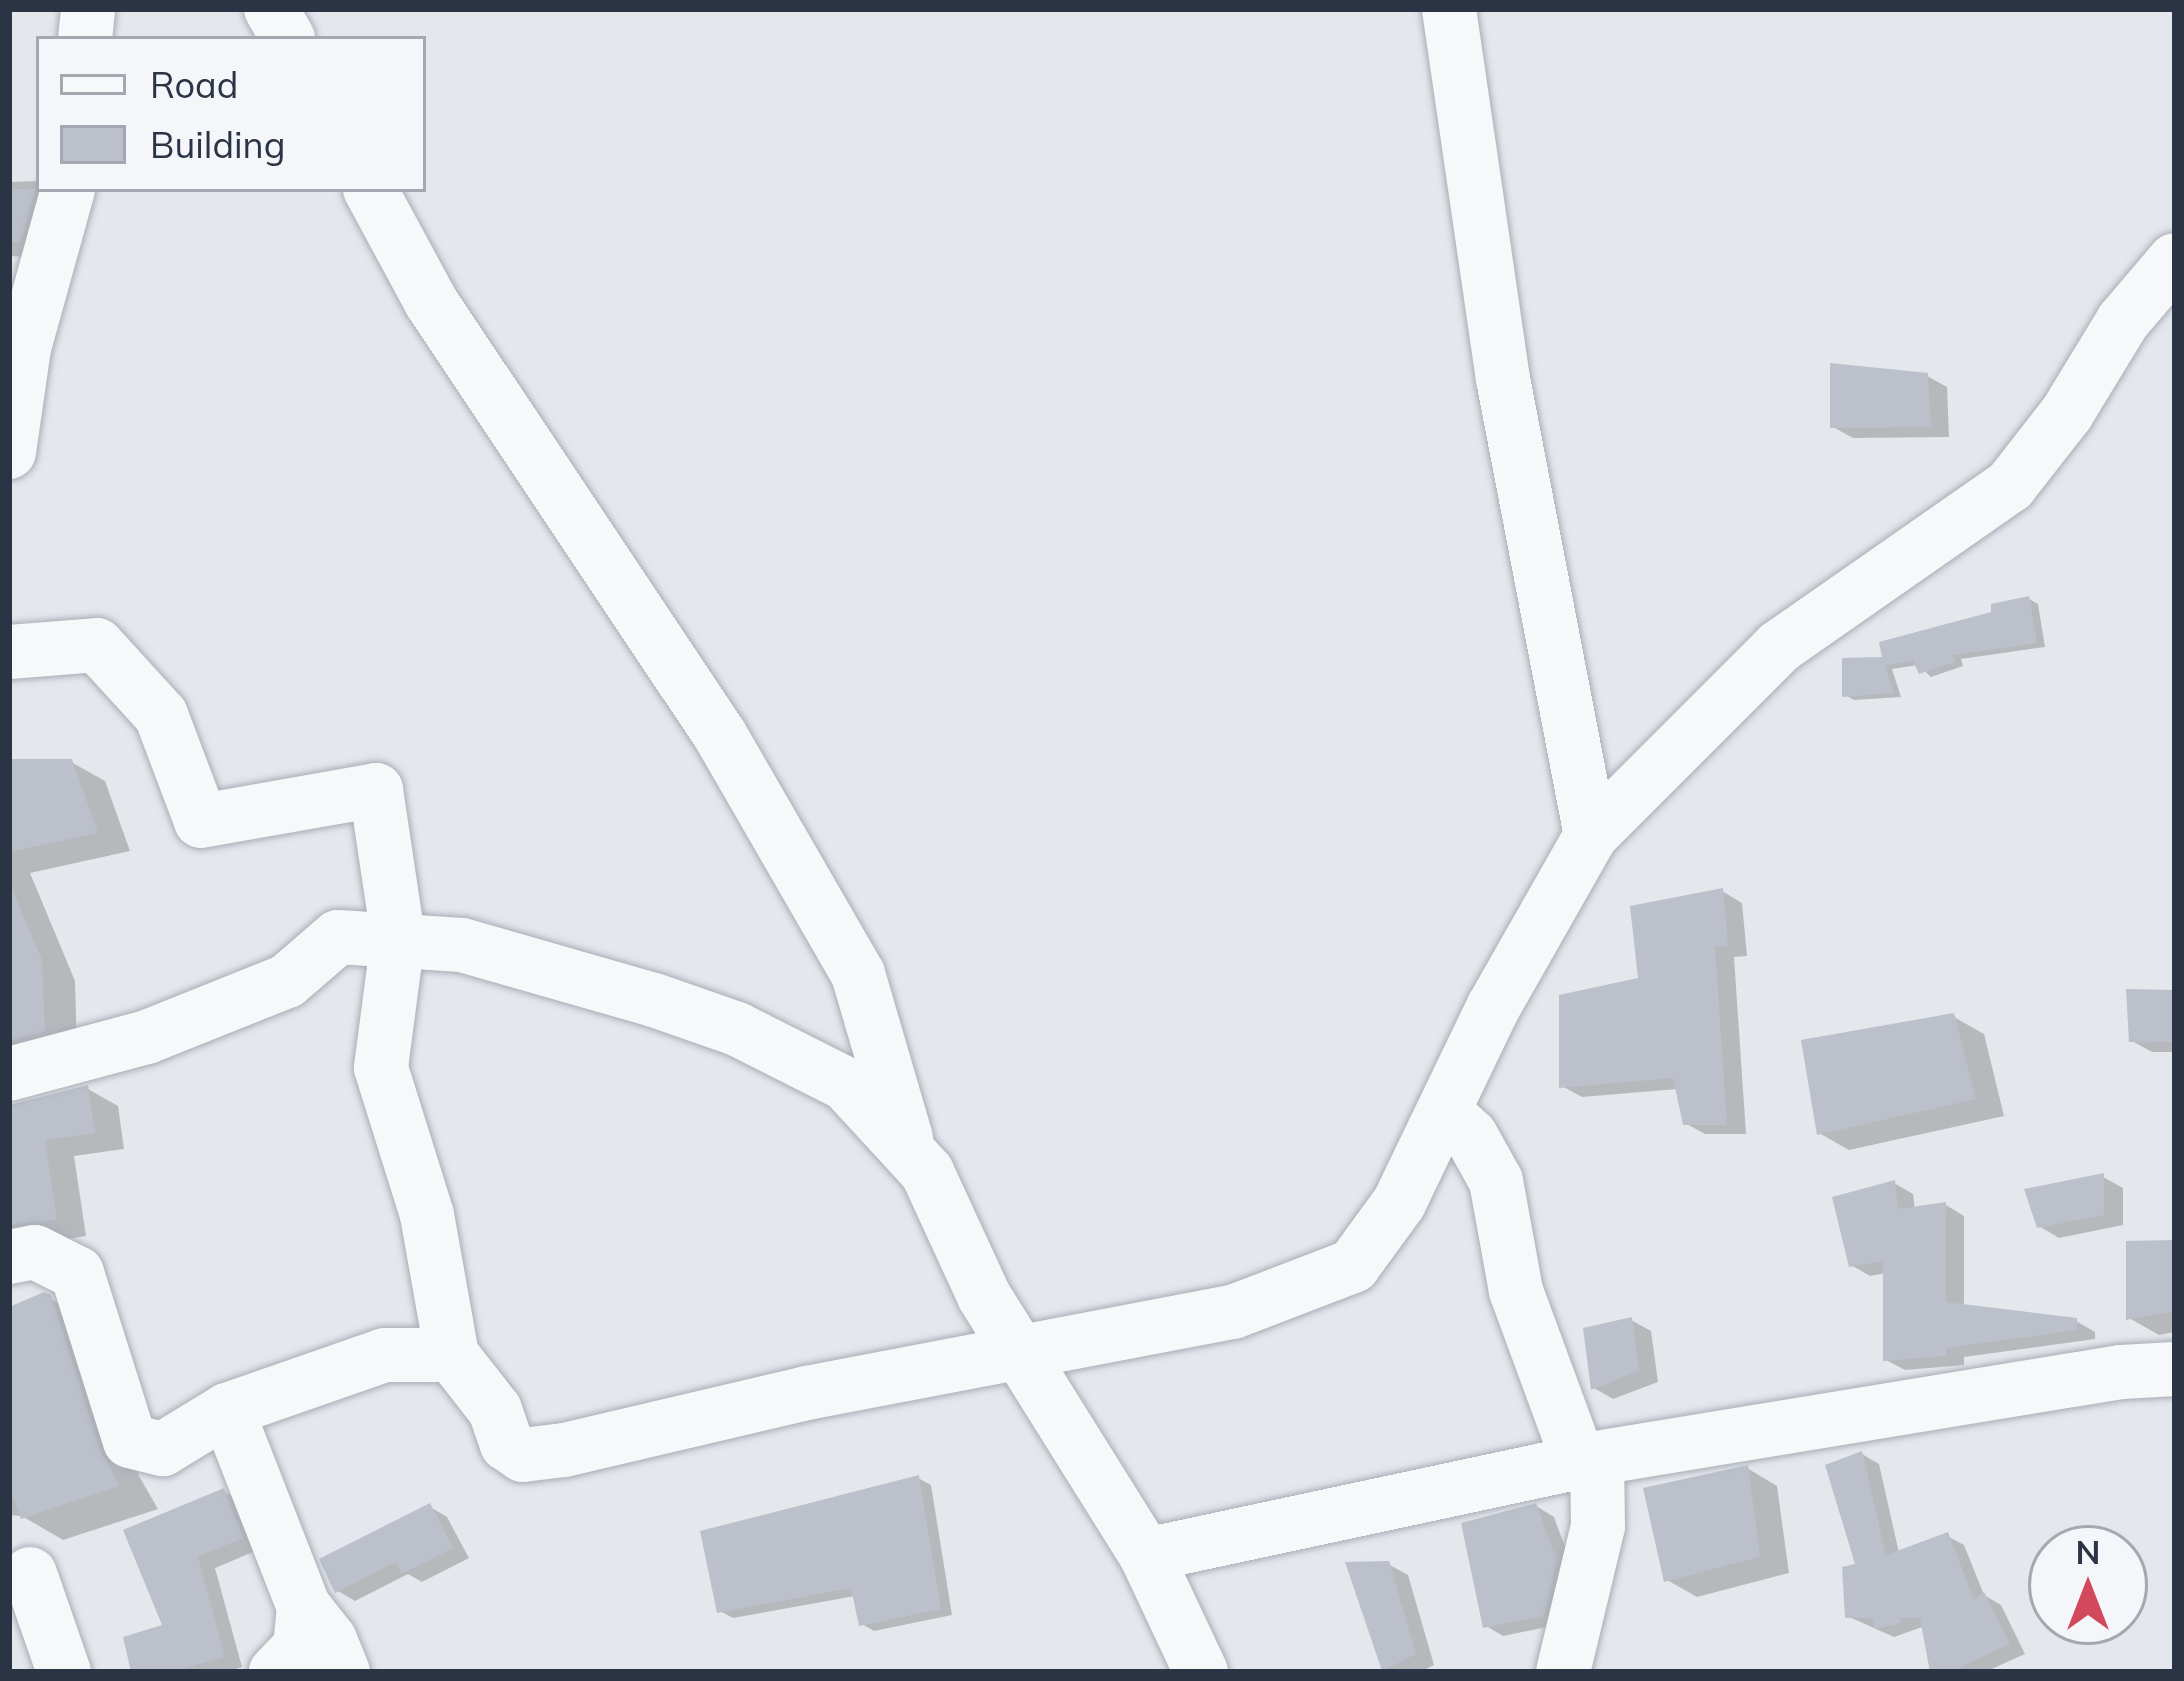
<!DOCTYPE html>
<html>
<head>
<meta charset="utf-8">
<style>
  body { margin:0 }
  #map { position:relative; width:2184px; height:1681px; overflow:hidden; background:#e4e7ec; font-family:Mulish,sans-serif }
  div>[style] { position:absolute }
  .shadow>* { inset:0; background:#0003 }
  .building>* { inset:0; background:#bbc0ca }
  .roads { filter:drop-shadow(0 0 3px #a9aeb7) drop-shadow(0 0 3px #a9aeb7) }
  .minor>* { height:54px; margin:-27px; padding:0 27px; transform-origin:27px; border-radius:27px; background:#f7f8fa }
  span { translate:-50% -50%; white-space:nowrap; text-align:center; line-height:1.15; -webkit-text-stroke:12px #f4f6f9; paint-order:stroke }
  .frame { position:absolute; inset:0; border:12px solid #2b3445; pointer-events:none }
  .legend { position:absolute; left:36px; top:36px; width:390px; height:156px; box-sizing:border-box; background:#f4f6f9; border:3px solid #a4a8b1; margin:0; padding:15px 21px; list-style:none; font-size:36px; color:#2b3445 }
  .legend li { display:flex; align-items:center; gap:24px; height:60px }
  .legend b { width:60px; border:3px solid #a4a8b1 }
  .north { position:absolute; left:2028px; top:1525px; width:120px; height:120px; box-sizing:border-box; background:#f4f6f9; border:3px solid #a4a8b1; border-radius:50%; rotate:0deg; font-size:33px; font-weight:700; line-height:48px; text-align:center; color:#2b3445 }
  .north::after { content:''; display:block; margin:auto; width:42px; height:54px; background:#d1495b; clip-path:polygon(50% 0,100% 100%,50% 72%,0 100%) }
</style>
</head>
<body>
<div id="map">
  <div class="shadow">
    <div style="clip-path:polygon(38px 181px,39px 189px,53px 189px,51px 258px,9px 256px,9px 182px)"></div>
    <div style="clip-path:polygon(1927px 376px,1947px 387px,1949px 437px,1853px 438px,1833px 427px)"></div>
    <div style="clip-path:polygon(2029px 599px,2038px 604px,2045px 647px,1961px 659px,1963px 666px,1931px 677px,1918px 665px,1892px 669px,1901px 697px,1854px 700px,1845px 695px,1885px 660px)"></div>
    <div style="clip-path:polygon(9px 762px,71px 762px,105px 781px,130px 851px,30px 873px,75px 981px,77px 1050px,9px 1072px)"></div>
    <div style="clip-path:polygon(1722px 891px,1742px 903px,1747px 956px,1734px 957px,1746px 1134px,1705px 1134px,1685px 1123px,1678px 1089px,1582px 1097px,1562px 1086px,1641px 980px)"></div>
    <div style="clip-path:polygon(2175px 993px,2175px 1052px,2152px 1052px,2132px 1041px)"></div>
    <div style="clip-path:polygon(1954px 1017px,1984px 1034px,2004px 1116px,1849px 1150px,1819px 1133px)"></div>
    <div style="clip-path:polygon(88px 1089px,118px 1106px,124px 1149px,74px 1156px,86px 1236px,9px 1248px,9px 1144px)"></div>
    <div style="clip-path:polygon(2103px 1177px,2123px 1188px,2123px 1225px,2059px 1238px,2039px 1226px)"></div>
    <div style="clip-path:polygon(1894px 1183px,1913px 1194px,1915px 1210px,1946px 1205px,1964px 1216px,1964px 1308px,2076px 1321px,2095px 1332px,2095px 1339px,1964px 1357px,1964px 1365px,1905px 1370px,1886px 1360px,1886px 1273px,1870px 1276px,1851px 1265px)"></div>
    <div style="clip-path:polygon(2175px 1243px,2175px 1332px,2159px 1335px,2129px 1318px)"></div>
    <div style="clip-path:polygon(44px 1295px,90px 1321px,139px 1476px,158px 1509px,63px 1540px,22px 1516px,9px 1515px,9px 1310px)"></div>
    <div style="clip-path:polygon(1631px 1320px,1651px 1331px,1658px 1382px,1613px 1399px,1594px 1388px)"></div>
    <div style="clip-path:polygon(1862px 1454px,1879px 1464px,1899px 1553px,1947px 1536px,1964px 1545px,1984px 1595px,2001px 1605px,2025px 1654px,1985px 1672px,1933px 1672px,1925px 1626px,1894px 1637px,1847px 1616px,1859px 1566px)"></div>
    <div style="clip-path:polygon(1747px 1468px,1777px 1486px,1789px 1573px,1697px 1597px,1667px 1580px)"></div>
    <div style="clip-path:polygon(918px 1478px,931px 1485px,952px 1615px,874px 1631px,862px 1624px,855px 1596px,733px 1618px,720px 1611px)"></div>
    <div style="clip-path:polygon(224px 1492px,242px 1502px,260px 1549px,215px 1568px,242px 1667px,226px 1672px,137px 1672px,166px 1626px)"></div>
    <div style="clip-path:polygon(1536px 1506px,1554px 1517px,1574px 1572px,1561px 1624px,1503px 1636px,1486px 1626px)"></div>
    <div style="clip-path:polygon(430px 1507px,447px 1517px,469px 1558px,422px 1582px,408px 1574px,355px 1601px,338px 1591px)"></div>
    <div style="clip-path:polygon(1388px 1564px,1408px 1575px,1434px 1665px,1420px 1672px,1384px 1669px)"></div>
  </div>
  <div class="building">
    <div style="clip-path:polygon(9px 189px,35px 189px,21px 242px,9px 242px)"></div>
    <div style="clip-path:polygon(1830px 363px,1928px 373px,1931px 427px,1830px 428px)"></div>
    <div style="clip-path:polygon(2029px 596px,2037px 643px,1953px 655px,1955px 662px,1919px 674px,1913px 661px,1885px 665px,1894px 693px,1842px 697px,1842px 658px,1882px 657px,1879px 642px,1991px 612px,1991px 604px)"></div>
    <div style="clip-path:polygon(9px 759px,72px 759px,98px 833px,9px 852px)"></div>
    <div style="clip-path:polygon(9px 882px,42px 960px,45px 1032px,9px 1041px)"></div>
    <div style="clip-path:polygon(1723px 888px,1728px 946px,1715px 947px,1727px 1125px,1683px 1125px,1673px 1078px,1559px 1088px,1559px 995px,1638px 978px,1630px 906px)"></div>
    <div style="clip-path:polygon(2126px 989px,2175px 990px,2175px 1042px,2129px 1042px)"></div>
    <div style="clip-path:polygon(1954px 1013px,1976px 1099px,1817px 1135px,1801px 1040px)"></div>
    <div style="clip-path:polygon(88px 1085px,95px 1133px,45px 1140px,57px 1220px,9px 1225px,9px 1105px)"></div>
    <div style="clip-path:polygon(2104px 1173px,2104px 1215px,2037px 1228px,2024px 1189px)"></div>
    <div style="clip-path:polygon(1895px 1180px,1898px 1209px,1946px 1202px,1946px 1302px,2077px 1318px,2077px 1330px,1946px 1348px,1946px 1356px,1883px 1361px,1883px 1261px,1849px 1267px,1832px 1197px)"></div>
    <div style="clip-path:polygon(2175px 1240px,2175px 1311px,2126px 1320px,2126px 1241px)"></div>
    <div style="clip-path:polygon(44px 1292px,51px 1295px,100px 1450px,120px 1486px,21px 1519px,9px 1483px,9px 1307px)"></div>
    <div style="clip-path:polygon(1632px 1317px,1639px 1371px,1591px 1390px,1583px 1328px)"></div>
    <div style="clip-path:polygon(1862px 1451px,1886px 1555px,1948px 1532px,1974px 1600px,1984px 1592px,2010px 1644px,1950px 1672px,1930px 1672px,1920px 1618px,1900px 1618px,1901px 1623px,1875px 1629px,1872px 1618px,1845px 1618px,1842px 1567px,1855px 1564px,1825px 1465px)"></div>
    <div style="clip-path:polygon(1748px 1465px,1760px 1557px,1664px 1582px,1643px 1488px)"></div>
    <div style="clip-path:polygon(919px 1475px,941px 1609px,859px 1626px,851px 1588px,717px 1613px,700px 1531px)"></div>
    <div style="clip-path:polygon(224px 1488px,243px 1538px,198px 1557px,225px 1657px,171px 1672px,131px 1672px,123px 1637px,162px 1625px,123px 1530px)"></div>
    <div style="clip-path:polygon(430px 1503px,453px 1548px,402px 1574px,396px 1562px,335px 1593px,319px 1559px)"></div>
    <div style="clip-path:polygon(1536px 1503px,1557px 1561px,1544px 1616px,1483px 1628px,1461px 1523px)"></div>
    <div style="clip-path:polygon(1389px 1561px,1416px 1654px,1382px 1671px,1345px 1562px)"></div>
  </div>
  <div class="roads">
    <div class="minor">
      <div style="left:271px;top:9px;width:34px;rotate:60deg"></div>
      <div style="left:1449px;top:9px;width:374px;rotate:81.7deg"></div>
      <div style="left:1503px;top:379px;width:464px;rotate:79.1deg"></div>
      <div style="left:85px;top:39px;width:30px;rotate:-84deg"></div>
      <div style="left:370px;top:189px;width:128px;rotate:61.6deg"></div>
      <div style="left:431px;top:302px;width:521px;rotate:56.28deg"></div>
      <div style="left:720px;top:735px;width:276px;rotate:60deg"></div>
      <div style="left:858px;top:974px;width:171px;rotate:73.7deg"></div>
      <div style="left:9px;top:452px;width:105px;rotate:-81.8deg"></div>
      <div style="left:24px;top:348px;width:165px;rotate:-74.5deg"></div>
      <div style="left:9px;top:652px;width:88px;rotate:-4.5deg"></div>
      <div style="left:97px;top:645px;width:95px;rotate:47.6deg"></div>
      <div style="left:161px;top:715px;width:113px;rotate:69.3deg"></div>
      <div style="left:201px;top:821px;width:178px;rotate:-10deg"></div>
      <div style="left:376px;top:790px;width:150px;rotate:81.5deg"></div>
      <div style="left:398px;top:938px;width:131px;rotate:97.5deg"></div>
      <div style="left:381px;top:1068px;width:154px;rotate:72.6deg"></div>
      <div style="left:427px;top:1215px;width:142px;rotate:79.9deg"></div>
      <div style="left:452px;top:1355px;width:70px;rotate:52deg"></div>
      <div style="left:495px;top:1410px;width:36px;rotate:71deg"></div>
      <div style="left:507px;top:1444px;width:19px;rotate:35deg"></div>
      <div style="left:523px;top:1455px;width:41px;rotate:-7deg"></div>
      <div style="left:564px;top:1450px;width:250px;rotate:-13.2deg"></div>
      <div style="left:807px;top:1393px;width:434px;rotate:-10.8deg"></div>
      <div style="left:1233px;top:1312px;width:129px;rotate:-21deg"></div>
      <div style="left:1353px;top:1266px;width:78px;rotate:-53.9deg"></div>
      <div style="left:1399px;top:1203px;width:219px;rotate:-64.3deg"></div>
      <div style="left:1494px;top:1006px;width:197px;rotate:-60.4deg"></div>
      <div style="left:1591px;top:835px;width:266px;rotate:-45deg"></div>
      <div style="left:1779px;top:647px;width:282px;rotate:-34.9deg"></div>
      <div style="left:2010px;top:486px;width:93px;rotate:-52deg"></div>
      <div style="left:2067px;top:413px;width:108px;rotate:-58.7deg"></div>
      <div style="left:2123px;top:321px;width:80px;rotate:-49.6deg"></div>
      <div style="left:9px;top:1074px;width:143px;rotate:-15deg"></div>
      <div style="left:147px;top:1037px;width:151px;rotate:-21.8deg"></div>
      <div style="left:287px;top:981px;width:67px;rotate:-40.8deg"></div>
      <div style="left:338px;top:937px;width:124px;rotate:3.7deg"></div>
      <div style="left:462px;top:945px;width:200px;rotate:16deg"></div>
      <div style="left:654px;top:1000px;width:88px;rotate:19.3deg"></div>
      <div style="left:737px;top:1029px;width:122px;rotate:26.8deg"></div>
      <div style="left:846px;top:1084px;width:120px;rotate:47.4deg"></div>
      <div style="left:927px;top:1172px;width:136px;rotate:65.3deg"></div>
      <div style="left:984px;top:1296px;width:305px;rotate:58deg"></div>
      <div style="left:1146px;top:1555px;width:129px;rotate:64.8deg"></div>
      <div style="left:1445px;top:1112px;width:35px;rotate:43deg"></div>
      <div style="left:1471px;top:1136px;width:51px;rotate:60.9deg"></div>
      <div style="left:1496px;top:1181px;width:112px;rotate:79.7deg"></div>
      <div style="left:1516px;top:1291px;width:182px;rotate:69.8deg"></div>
      <div style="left:9px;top:1257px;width:26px;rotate:-11deg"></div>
      <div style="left:35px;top:1252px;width:47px;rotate:26.6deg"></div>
      <div style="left:77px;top:1273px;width:176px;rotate:72.5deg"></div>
      <div style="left:130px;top:1441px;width:34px;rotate:14deg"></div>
      <div style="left:163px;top:1449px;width:75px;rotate:-31.4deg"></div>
      <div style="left:227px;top:1410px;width:167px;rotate:-19.2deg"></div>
      <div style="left:385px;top:1355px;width:67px"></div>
      <div style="left:227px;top:1410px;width:212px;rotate:68.7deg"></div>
      <div style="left:304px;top:1607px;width:40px;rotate:95.7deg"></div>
      <div style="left:300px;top:1647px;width:35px;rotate:134deg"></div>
      <div style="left:1146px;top:1555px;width:461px;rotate:-12.1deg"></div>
      <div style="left:1597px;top:1458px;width:531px;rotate:-9.32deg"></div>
      <div style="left:2121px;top:1372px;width:54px;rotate:-3.2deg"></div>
      <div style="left:30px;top:1574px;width:104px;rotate:70.9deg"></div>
      <div style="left:304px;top:1607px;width:42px;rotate:51.8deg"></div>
      <div style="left:330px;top:1640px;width:35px;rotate:68deg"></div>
      <div style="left:1563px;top:1672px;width:150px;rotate:-76.5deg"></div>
      <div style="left:1598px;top:1526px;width:68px;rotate:-90.8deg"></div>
    </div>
  </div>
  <div class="frame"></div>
  <ul class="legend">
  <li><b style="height:15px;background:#f7f8fa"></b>Road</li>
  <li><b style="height:33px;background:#bbc0ca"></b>Building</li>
  </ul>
  <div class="north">N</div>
</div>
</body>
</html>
